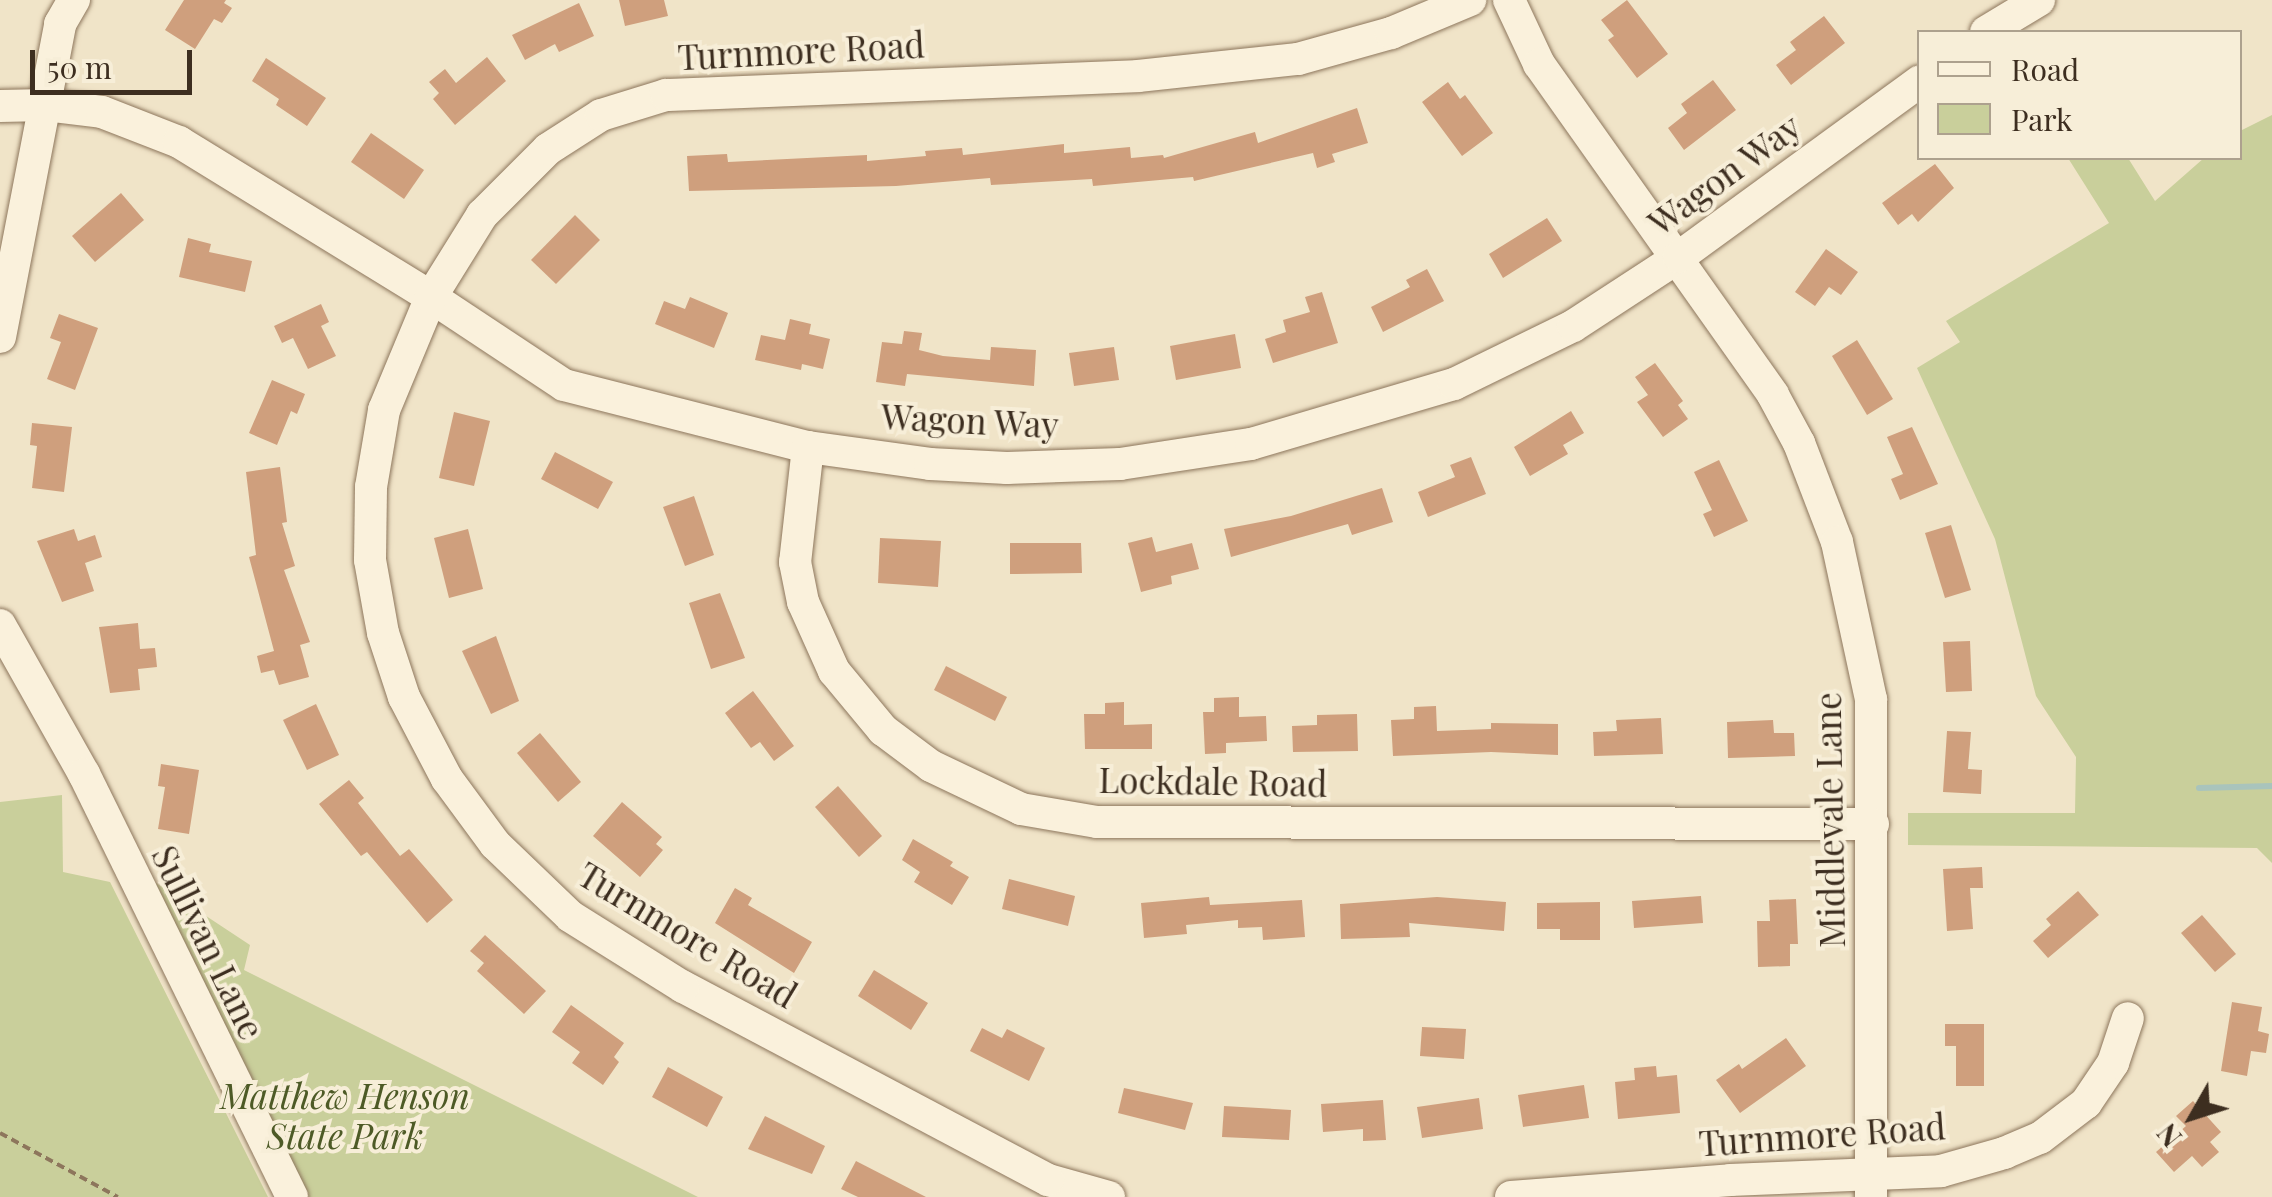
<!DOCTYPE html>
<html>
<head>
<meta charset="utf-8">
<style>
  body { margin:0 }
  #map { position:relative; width:2272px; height:1197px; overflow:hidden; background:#f0e4c8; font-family:"Playfair Display",serif }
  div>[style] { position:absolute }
  .green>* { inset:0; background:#c9cf9b }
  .stream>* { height:6px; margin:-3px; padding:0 3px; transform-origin:3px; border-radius:3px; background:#a9c4bc }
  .building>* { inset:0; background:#cf9f7d }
  .path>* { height:4px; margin-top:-2px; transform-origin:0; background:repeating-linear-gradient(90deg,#8d765c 0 8px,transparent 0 13px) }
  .roads { filter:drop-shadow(0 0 2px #8d765c) drop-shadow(0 0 2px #8d765c) }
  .minor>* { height:32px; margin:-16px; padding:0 16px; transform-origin:16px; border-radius:16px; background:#faf1dc }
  span { translate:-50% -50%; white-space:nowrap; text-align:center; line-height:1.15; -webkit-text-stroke:8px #f7eed8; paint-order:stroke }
  .street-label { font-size:35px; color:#3d2e20 }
  .park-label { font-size:35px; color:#4d5a26; font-style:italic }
  .legend { position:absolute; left:1917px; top:30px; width:325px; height:130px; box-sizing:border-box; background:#f7eed8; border:2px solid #ada18e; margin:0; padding:12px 18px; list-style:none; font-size:30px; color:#3d2e20 }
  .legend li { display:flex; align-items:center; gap:20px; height:50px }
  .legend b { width:50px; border:2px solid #ada18e }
  .north { position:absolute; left:2142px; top:1067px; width:100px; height:100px; -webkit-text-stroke:8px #f7eed8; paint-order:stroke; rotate:231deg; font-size:28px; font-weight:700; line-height:40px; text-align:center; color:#3d2e20 }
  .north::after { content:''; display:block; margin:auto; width:35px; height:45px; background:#3d2e20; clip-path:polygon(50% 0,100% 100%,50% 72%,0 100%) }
  .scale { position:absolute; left:30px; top:50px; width:162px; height:45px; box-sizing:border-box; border:5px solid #3d2e20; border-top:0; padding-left:12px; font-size:30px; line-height:35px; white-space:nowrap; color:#3d2e20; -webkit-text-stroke:8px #f7eed8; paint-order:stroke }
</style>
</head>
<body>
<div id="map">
  <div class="green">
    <div style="clip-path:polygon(2272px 115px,2272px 863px,2257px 848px,1908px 845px,1908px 813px,2075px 813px,2076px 757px,2036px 696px,1995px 539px,1917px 368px,1960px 342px,1946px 321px,2109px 223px,2068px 158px,2128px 158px,2155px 201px,2204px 158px,2240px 158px,2240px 131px)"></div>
    <div style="clip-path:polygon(62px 795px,63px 872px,110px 882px,268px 1197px,0 1197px,0 802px)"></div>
    <div style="clip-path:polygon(141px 873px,250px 945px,244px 970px,698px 1197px,296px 1197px)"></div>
  </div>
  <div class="stream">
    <div style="left:2199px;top:788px;width:73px;rotate:-1.6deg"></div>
  </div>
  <div class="building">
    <div style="clip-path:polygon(184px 0,226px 0,224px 3px,232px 8px,222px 23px,214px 19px,195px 49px,165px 30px)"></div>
    <div style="clip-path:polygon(619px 0,664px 0,668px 16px,625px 26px)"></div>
    <div style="clip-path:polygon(1627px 0,1668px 54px,1637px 78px,1608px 40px,1614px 36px,1601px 20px)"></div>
    <div style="clip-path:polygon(579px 3px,594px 36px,559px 52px,555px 44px,525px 60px,512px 35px)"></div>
    <div style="clip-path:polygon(1824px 16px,1845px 43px,1791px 85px,1776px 65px,1796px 50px,1790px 42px)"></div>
    <div style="clip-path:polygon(487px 57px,506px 81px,455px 125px,433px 99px,439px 93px,429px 82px,445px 69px,456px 83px)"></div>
    <div style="clip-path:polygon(266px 58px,326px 98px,307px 126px,276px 105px,279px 99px,252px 81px)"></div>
    <div style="clip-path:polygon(1713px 80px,1736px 110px,1684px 150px,1668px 128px,1687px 113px,1681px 104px)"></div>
    <div style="clip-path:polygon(1448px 82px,1460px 99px,1465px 95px,1493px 133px,1462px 156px,1422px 102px)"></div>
    <div style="clip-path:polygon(1357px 108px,1368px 143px,1332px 154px,1335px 162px,1317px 168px,1313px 153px,1194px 181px,1193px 177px,1093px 186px,1092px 179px,991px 185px,990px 178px,896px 186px,689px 191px,687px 156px,727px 154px,728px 162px,867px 155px,867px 161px,926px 156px,925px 151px,962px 148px,963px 155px,1064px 144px,1064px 153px,1130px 147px,1131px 158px,1163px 155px,1164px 158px,1255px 132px,1258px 143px)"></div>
    <div style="clip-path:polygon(371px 133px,424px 170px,404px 199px,351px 162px)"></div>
    <div style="clip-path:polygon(1935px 164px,1954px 188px,1918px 222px,1912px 214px,1898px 225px,1882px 203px)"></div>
    <div style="clip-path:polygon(121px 193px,144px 220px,95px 262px,72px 236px)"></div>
    <div style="clip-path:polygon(575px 215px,600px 240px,556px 284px,531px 260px)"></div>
    <div style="clip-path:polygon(1547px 218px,1562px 241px,1503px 278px,1489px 254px)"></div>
    <div style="clip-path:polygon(188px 238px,211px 244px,209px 252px,252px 261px,245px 292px,179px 277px)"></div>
    <div style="clip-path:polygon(1826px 249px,1858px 272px,1841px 295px,1829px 287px,1815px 306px,1795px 292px)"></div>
    <div style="clip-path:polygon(1427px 269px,1444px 301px,1383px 332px,1371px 307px,1410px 287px,1406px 280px)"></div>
    <div style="clip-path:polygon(1322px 292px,1338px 343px,1273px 363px,1265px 339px,1286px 332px,1283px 320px,1310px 312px,1305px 297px)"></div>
    <div style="clip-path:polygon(690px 297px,728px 313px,714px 348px,655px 324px,664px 301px,685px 309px)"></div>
    <div style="clip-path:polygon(321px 304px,329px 322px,321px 326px,336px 356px,308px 369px,293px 338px,282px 343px,274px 326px)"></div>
    <div style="clip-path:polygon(59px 314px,98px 328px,75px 390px,47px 379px,61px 342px,50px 338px)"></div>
    <div style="clip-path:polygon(790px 319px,811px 324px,809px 334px,830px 339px,823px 369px,802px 364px,801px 370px,755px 360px,761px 335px,785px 340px)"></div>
    <div style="clip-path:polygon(904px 331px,922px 333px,919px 350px,943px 356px,990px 360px,991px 347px,1036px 350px,1034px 386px,907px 374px,905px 386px,876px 382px,882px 342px,902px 344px)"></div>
    <div style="clip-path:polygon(1235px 334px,1241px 368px,1176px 380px,1170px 346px)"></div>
    <div style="clip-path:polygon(1857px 340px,1893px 399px,1867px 415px,1832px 356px)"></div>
    <div style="clip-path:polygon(1114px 347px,1119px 380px,1074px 386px,1069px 353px)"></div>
    <div style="clip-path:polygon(1655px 363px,1683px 401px,1678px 405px,1688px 419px,1663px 437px,1637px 402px,1648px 395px,1635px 377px)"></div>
    <div style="clip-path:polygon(272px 380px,305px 394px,297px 414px,291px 411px,277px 445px,249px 433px)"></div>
    <div style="clip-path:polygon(1571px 411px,1584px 433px,1563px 445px,1568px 454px,1530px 476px,1514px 447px)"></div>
    <div style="clip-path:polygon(454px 412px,490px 421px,474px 486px,439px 478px)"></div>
    <div style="clip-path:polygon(32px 423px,72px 427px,64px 492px,32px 488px,37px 446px,30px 445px)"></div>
    <div style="clip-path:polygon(1912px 427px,1938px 484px,1900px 500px,1891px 479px,1903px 474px,1887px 437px)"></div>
    <div style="clip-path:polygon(555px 452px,613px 482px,598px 509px,541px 479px)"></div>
    <div style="clip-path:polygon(1471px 457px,1486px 494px,1428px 517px,1418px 492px,1455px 477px,1450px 465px)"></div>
    <div style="clip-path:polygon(1719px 460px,1748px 521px,1714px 537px,1703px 514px,1712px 510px,1694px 472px)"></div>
    <div style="clip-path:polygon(280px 467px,287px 522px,282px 523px,295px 566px,284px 570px,310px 642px,300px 645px,309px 677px,279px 685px,274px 670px,261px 673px,257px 656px,274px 651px,249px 557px,256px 555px,246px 472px)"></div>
    <div style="clip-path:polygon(1382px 488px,1393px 522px,1352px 535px,1348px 524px,1231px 557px,1224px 529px,1291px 516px)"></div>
    <div style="clip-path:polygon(694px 496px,714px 555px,685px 566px,663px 507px)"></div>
    <div style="clip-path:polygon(1951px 525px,1971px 590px,1945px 598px,1925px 533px)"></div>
    <div style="clip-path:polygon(74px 529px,78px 541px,95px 535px,102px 557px,85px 563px,94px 591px,62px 602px,37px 541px)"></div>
    <div style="clip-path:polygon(468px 529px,483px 589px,449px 598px,434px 538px)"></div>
    <div style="clip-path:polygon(1152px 537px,1156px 552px,1192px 543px,1199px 569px,1171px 576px,1172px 584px,1141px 592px,1128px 543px)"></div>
    <div style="clip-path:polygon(880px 538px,941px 541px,938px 587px,878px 583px)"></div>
    <div style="clip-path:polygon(1010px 543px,1081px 543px,1082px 573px,1010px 574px)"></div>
    <div style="clip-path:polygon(720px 593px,745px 658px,711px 669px,689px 603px)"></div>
    <div style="clip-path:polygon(138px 623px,140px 649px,155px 648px,157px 667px,138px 669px,140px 690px,110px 693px,99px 627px)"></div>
    <div style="clip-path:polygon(496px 636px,519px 701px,491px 714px,462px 651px)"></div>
    <div style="clip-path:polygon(1970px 641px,1972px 691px,1946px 692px,1943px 642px)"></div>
    <div style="clip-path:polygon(946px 666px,1007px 697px,995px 721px,934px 690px)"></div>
    <div style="clip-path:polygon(753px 691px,794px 746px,774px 761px,760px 742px,751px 748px,725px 713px)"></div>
    <div style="clip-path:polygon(1239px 697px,1239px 717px,1266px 716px,1267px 741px,1226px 743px,1226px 753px,1205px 754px,1203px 712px,1214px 712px,1214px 698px)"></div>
    <div style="clip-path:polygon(1124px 702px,1124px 725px,1152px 724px,1152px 749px,1085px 749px,1084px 714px,1105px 714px,1105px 703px)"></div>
    <div style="clip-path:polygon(316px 704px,339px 755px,307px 770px,283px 720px)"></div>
    <div style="clip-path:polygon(1436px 706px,1437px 731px,1491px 729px,1491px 723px,1558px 724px,1558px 755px,1491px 752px,1393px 756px,1391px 720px,1414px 719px,1414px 707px)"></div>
    <div style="clip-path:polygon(1357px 714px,1358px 751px,1293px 752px,1292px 726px,1317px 725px,1317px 715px)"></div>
    <div style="clip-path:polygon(1661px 718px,1663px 754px,1594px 756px,1593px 732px,1617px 731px,1616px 720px)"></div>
    <div style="clip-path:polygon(1773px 720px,1774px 733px,1794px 733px,1795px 756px,1728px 758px,1727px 722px)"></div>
    <div style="clip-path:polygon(1947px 731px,1971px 732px,1968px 769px,1982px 770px,1981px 794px,1943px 792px)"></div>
    <div style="clip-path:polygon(540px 733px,581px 782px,558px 802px,517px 753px)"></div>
    <div style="clip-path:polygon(161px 764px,199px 770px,189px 834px,158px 829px,165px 787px,158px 786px)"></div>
    <div style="clip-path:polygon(349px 780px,364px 798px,358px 803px,400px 856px,409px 849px,453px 900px,427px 923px,367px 852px,361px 856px,319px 804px)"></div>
    <div style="clip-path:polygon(838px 786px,882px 836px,859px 857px,815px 807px)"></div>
    <div style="clip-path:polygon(622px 802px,662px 837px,656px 844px,663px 850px,640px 877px,593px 836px)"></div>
    <div style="clip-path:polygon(913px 839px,953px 862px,950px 866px,969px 877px,952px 905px,914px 882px,920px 872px,902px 860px)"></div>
    <div style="clip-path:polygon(1982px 867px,1983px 888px,1970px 888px,1973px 929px,1947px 931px,1943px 869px)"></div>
    <div style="clip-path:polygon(1009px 879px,1075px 896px,1068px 926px,1002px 909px)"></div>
    <div style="clip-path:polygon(735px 888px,752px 898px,748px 905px,812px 942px,794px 973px,715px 923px)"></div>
    <div style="clip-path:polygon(2078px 891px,2099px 915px,2048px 958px,2033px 941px,2051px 925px,2046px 919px)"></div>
    <div style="clip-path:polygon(1701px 896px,1703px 923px,1634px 928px,1632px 901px)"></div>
    <div style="clip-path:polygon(1209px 897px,1210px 905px,1302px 900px,1305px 937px,1263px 940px,1262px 927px,1238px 928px,1238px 920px,1186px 925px,1187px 934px,1144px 938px,1141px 903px)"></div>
    <div style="clip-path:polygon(1437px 897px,1506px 902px,1504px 931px,1409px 923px,1410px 937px,1341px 939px,1340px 904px)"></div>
    <div style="clip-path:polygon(1796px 899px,1798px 944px,1790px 944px,1790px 966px,1758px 967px,1757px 921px,1770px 921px,1769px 900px)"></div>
    <div style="clip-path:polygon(1600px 902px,1600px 940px,1560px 940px,1560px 929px,1537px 929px,1537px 903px)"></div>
    <div style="clip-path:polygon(2202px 915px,2236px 954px,2215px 972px,2181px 933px)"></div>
    <div style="clip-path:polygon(485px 935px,546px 991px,524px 1014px,477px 971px,484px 963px,470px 951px)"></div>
    <div style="clip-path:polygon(874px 970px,928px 1003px,911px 1030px,858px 996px)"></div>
    <div style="clip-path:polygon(2232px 1002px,2262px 1007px,2258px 1031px,2269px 1034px,2266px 1053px,2251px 1051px,2247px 1076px,2221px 1071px)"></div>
    <div style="clip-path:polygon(571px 1005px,624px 1043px,614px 1057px,619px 1062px,603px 1085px,572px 1063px,580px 1052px,552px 1032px)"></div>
    <div style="clip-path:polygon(1945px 1024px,1984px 1024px,1984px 1086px,1956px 1086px,1956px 1046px,1945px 1046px)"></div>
    <div style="clip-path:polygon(1422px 1027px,1466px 1029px,1464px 1059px,1420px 1056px)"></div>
    <div style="clip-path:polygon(982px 1028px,1002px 1038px,1007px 1029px,1045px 1048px,1029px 1081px,970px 1051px)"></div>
    <div style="clip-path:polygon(1786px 1038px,1806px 1066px,1740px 1113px,1716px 1080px,1739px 1064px,1742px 1069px)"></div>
    <div style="clip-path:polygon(1656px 1066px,1657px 1077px,1677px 1075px,1680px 1113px,1618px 1119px,1615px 1082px,1635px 1080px,1634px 1068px)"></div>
    <div style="clip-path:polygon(668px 1067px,723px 1097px,707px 1127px,652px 1097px)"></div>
    <div style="clip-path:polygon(1584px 1085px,1589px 1118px,1523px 1127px,1518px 1095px)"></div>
    <div style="clip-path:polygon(1124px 1088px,1193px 1103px,1185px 1130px,1118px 1113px)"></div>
    <div style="clip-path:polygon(1479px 1098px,1483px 1129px,1422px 1138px,1417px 1107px)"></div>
    <div style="clip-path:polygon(1383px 1100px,1386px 1140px,1363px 1141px,1363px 1129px,1323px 1132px,1321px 1104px)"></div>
    <div style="clip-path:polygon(2193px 1101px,2221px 1132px,2210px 1142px,2219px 1152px,2202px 1167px,2192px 1156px,2174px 1172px,2156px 1152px,2186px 1126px,2176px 1116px)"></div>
    <div style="clip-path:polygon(1224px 1106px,1291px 1110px,1289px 1140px,1222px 1137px)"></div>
    <div style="clip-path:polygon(765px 1116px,825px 1146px,812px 1174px,748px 1149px)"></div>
    <div style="clip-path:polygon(856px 1161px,926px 1197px,858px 1197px,841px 1189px)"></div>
  </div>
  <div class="path">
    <div style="left:0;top:1133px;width:134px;rotate:28.5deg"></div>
  </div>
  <div class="roads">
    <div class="minor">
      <div style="left:1509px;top:0;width:71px;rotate:64.9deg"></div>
      <div style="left:1539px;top:64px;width:405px;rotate:54.7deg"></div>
      <div style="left:1773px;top:395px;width:55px;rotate:61.6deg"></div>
      <div style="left:1799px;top:443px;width:106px;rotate:69deg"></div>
      <div style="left:1837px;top:542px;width:161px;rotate:77.8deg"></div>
      <div style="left:1871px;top:699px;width:498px;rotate:90deg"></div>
      <div style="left:1986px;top:32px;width:62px;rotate:-31.1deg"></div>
      <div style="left:0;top:106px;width:46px;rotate:-1.2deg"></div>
      <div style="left:46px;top:105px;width:56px;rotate:7.1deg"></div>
      <div style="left:102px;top:112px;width:83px;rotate:21.3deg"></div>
      <div style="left:179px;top:142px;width:296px;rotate:31.6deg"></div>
      <div style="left:431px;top:297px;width:159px;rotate:33.5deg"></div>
      <div style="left:564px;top:385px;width:252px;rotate:14.3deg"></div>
      <div style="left:808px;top:447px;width:123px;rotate:7.9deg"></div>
      <div style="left:930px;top:464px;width:77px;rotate:3deg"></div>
      <div style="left:1007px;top:468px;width:113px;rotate:-2deg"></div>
      <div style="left:1120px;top:464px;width:133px;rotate:-8.7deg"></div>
      <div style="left:1251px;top:444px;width:212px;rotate:-16.5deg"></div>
      <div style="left:1454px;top:384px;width:132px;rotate:-26deg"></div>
      <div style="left:1573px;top:326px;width:126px;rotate:-33.1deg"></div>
      <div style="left:1679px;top:257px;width:298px;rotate:-36.1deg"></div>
      <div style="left:0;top:337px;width:319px;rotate:-79.1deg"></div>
      <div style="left:60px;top:24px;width:28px;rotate:-60deg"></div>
      <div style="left:808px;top:447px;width:116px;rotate:96.4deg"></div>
      <div style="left:795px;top:562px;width:41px;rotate:78.7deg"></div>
      <div style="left:803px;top:602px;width:76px;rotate:65.8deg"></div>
      <div style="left:834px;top:671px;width:77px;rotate:50.3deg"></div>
      <div style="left:883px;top:730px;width:60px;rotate:36.9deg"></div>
      <div style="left:931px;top:766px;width:100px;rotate:25.5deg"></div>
      <div style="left:1021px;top:809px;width:77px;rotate:9.7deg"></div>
      <div style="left:1097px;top:822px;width:776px;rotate:0.15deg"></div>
      <div style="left:0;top:625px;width:171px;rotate:60.6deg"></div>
      <div style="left:84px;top:774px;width:471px;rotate:63.8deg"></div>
      <div style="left:1109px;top:1197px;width:63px;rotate:-164.4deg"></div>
      <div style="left:1048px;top:1180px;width:413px;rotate:-152.1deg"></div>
      <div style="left:683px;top:987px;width:133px;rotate:-147.9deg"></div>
      <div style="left:570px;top:916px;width:104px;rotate:-136.2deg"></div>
      <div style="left:495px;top:844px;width:81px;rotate:-126.4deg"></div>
      <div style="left:447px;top:779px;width:93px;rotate:-117.7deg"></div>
      <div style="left:404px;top:697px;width:67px;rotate:-108.2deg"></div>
      <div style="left:383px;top:633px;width:74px;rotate:-100.1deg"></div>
      <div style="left:370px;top:560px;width:73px;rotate:-89.2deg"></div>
      <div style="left:371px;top:487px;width:78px;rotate:-80.4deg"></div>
      <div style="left:384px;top:410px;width:122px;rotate:-67.4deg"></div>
      <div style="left:431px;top:297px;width:97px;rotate:-58.1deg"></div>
      <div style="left:482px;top:215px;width:93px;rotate:-45deg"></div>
      <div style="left:548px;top:149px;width:63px;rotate:-32.7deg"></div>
      <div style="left:601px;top:115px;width:68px;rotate:-17.1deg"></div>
      <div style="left:666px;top:95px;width:472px;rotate:-2.3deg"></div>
      <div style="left:1138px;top:76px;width:161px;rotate:-6.1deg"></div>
      <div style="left:1298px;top:59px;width:97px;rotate:-15.6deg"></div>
      <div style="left:1391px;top:33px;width:86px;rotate:-22.7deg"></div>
      <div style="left:1511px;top:1197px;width:220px;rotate:-4.4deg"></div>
      <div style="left:1730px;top:1180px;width:211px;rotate:-2.4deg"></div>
      <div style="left:1941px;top:1171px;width:66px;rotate:-15.9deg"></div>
      <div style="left:2004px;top:1153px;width:39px;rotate:-23deg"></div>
      <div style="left:2040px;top:1138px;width:58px;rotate:-37.3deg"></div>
      <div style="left:2086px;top:1103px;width:48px;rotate:-56deg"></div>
      <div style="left:2113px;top:1063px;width:47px;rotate:-71.6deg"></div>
    </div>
  </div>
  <div class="street-label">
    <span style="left:801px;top:50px;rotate:-3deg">Turnmore Road</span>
    <span style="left:1724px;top:174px;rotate:-36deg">Wagon Way</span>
    <span style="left:970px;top:420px;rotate:3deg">Wagon Way</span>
    <span style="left:1213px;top:781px;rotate:1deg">Lockdale Road</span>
    <span style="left:1829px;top:820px;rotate:-91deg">Middlevale Lane</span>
    <span style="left:688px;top:934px;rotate:31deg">Turnmore Road</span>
    <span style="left:209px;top:942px;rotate:64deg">Sullivan Lane</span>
    <span style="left:1822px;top:1134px;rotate:-4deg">Turnmore Road</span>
  </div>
  <div class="park-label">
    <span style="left:345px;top:1115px">Matthew Henson<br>State Park</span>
  </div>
  <ul class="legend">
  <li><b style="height:12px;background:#faf1dc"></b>Road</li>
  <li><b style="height:28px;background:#c9cf9b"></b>Park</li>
  </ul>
  <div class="north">N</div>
  <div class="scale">50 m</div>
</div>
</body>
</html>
